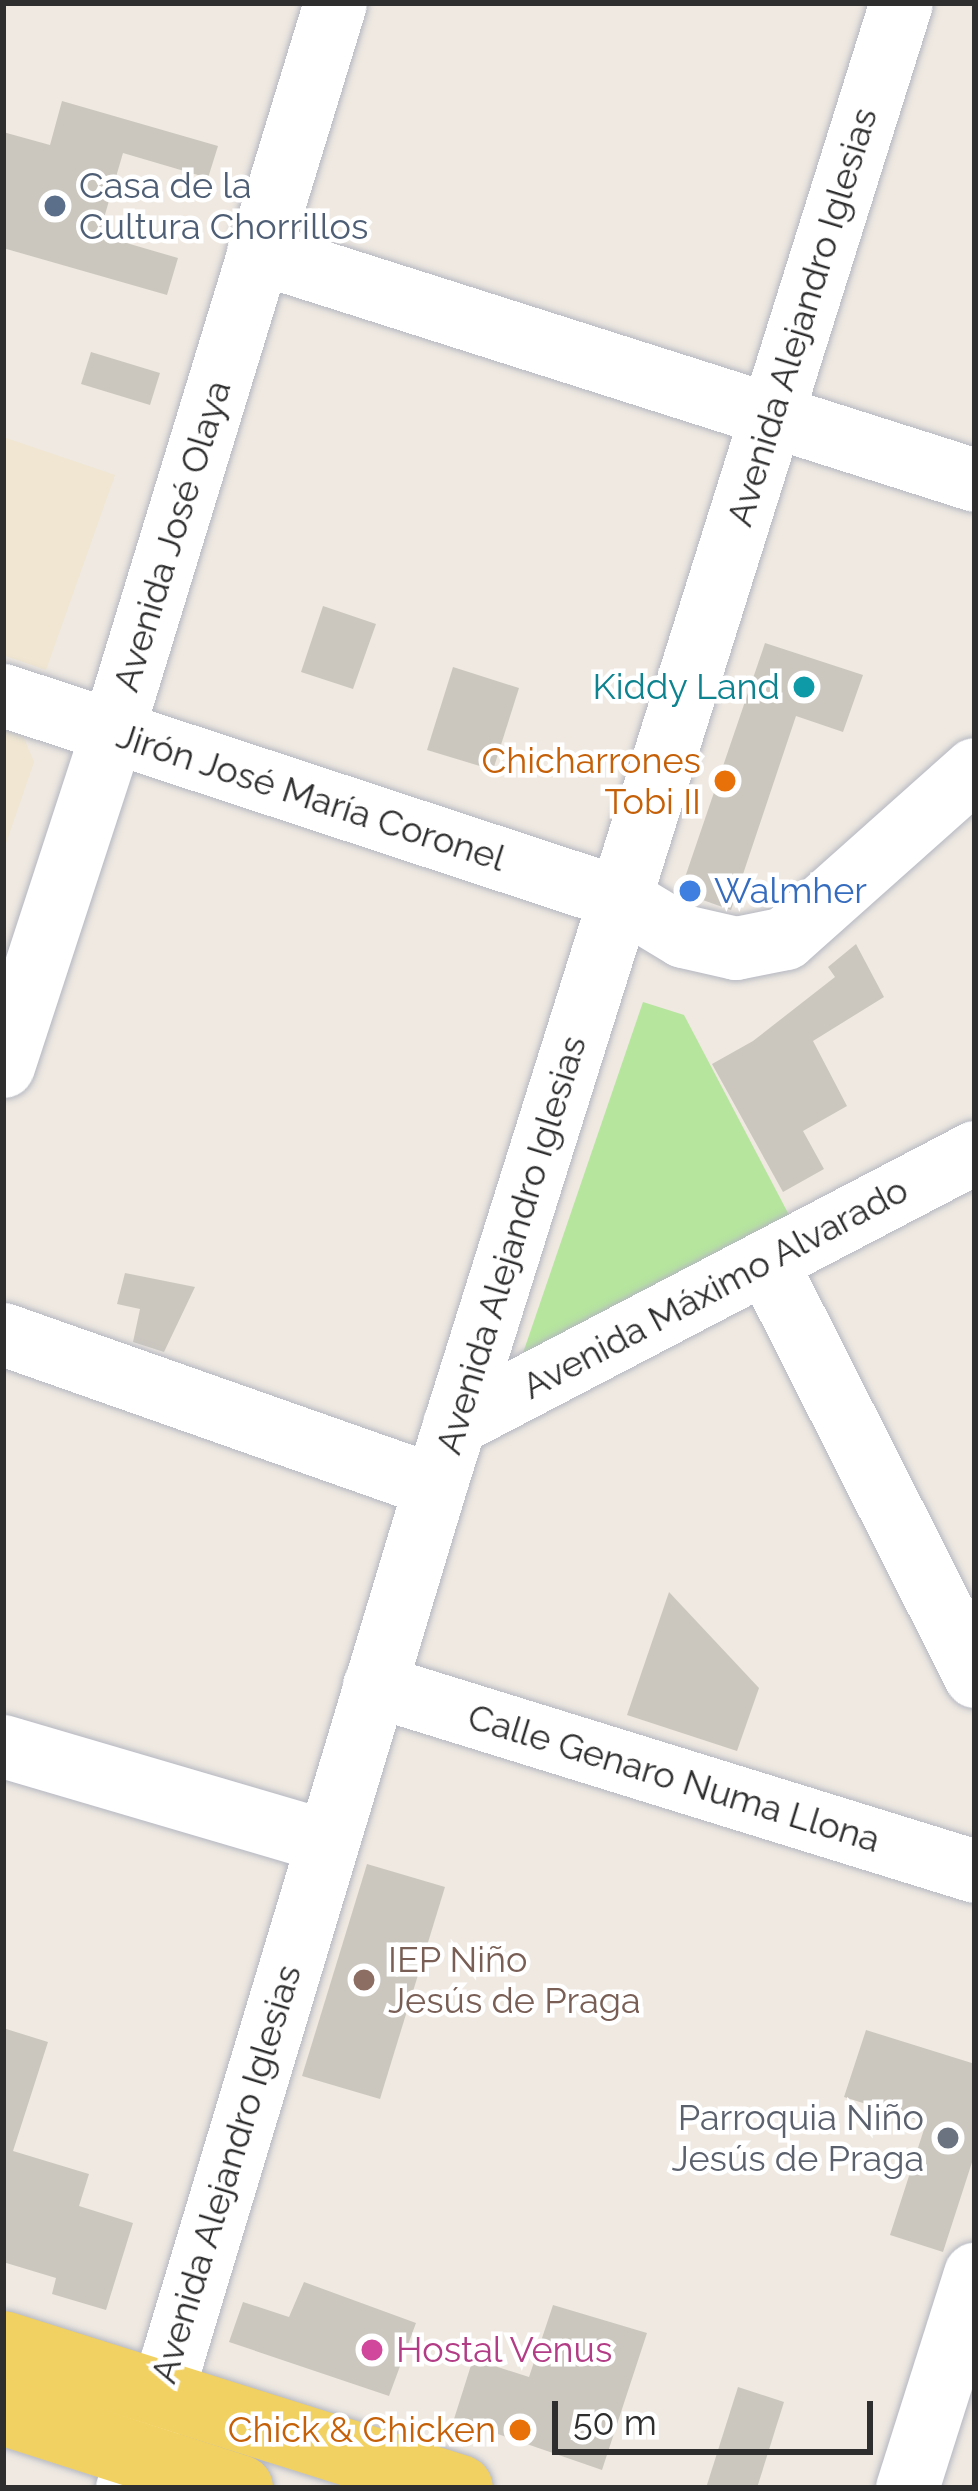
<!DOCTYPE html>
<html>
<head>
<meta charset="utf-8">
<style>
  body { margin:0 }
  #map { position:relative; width:978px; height:2491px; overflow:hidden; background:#efe9e1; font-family:Raleway,sans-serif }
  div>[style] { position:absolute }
  .education>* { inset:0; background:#f0e6d1 }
  .green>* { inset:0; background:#b6e59e }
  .building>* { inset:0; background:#cbc7bf }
  .roads { filter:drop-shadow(0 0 3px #b4b7c1) drop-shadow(0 0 3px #b4b7c1) }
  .minor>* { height:63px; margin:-31.5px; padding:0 31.5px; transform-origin:31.5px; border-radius:31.5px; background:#fff }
  .major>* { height:66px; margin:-33px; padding:0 33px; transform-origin:33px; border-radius:33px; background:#f2d163 }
  .dots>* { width:33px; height:33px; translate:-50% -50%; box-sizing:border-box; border:6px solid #fff; border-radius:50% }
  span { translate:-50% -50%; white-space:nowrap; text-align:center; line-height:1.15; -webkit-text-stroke:9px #fff; paint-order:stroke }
  .service-label { font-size:36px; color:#4e5e75 }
  .left { translate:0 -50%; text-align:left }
  .street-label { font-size:36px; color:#2e2e2e }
  .culture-label { font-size:36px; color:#0d838f }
  .right { translate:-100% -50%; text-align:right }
  .food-label { font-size:36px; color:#c56008 }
  .shop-label { font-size:36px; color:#366cbe }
  .education-label { font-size:36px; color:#785e54 }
  .worship-label { font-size:36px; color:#5b616d }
  .hotel-label { font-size:36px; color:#b23c85 }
  .frame { position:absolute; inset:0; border:6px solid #2e2e2e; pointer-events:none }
  .scale { position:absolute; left:552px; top:2401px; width:321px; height:54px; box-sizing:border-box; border:6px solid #2e2e2e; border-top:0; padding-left:15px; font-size:36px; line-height:42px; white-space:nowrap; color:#2e2e2e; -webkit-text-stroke:9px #fff; paint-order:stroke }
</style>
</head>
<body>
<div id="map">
  <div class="education">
    <div style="clip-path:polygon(3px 437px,115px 475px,46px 670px,3px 655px)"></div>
    <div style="clip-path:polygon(3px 729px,23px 736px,34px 762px,3px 852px)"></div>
  </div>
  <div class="green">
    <div style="clip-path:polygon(643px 1002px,684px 1015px,798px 1232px,523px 1353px)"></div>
  </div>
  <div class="building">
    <div style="clip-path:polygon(62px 101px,218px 146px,208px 178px,123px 153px,99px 235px,178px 258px,167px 295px,3px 248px,3px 132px,50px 145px)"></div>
    <div style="clip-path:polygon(91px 352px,160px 373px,150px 405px,81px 384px)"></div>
    <div style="clip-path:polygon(323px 606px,376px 624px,353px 689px,301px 672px)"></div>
    <div style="clip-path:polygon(765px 643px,863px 675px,843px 732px,796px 716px,731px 910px,680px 892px)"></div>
    <div style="clip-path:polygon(453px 667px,519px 688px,493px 770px,427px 750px)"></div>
    <div style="clip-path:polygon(856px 944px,884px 997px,813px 1041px,847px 1106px,803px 1131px,824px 1169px,783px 1192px,712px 1064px,753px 1041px,835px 977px,828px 967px)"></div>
    <div style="clip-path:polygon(125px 1273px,195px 1287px,164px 1352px,133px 1342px,140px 1309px,117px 1304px)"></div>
    <div style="clip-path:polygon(669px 1592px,759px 1688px,737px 1751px,627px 1715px)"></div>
    <div style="clip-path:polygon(367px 1864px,445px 1887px,380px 2099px,302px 2076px)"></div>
    <div style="clip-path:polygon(3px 2028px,48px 2042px,13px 2151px,89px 2174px,79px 2206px,133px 2223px,106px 2310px,52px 2294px,56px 2278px,3px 2262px)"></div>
    <div style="clip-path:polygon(866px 2030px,975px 2064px,975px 2153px,943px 2252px,890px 2235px,926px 2123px,844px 2097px)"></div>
    <div style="clip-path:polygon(304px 2282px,416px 2323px,389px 2396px,229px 2342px,243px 2302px,289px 2317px)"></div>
    <div style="clip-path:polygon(553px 2305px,647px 2333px,602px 2470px,454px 2419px,473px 2359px,529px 2377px)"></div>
    <div style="clip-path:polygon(738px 2387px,784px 2402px,757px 2488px,706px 2488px)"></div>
  </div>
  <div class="roads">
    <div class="minor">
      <div style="left:258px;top:252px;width:752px;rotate:17.64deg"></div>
      <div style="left:3px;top:695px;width:650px;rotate:18.21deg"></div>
      <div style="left:620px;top:898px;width:74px;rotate:31.1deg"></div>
      <div style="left:683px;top:936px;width:54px;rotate:12.8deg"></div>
      <div style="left:736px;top:948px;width:50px;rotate:-11.5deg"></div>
      <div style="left:785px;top:938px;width:254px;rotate:-41.7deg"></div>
      <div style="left:3px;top:1066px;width:351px;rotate:-71.9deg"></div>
      <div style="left:112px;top:732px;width:762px;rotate:-72.99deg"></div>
      <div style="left:766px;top:1262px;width:464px;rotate:63.2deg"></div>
      <div style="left:3px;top:1334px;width:458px;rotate:19.4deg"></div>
      <div style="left:454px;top:1424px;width:588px;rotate:-27.57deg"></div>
      <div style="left:374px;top:1685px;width:629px;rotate:17.2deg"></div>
      <div style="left:3px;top:1746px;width:336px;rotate:16.4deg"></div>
      <div style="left:127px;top:2488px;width:137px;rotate:-70.8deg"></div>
      <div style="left:172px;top:2359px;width:912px;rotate:-73.23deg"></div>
      <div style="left:435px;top:1486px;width:1554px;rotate:-72.56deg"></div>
      <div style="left:907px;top:2488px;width:225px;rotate:-72.4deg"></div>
    </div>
    <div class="major">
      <div style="left:3px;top:2344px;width:479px;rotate:17.5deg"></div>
      <div style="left:3px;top:2412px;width:249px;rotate:17.8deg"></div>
    </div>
  </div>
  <div class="dots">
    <div style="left:55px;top:206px;background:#5c6f8a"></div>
    <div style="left:804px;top:687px;background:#0f9aa8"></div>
    <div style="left:725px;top:781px;background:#e8710a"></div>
    <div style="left:690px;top:891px;background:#3f7fe0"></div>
    <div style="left:364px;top:1980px;background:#8d6e63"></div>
    <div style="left:948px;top:2138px;background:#6b7280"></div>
    <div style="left:372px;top:2350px;background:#d1479c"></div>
    <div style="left:520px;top:2430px;background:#e8710a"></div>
  </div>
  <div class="service-label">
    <span class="left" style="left:79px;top:206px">Casa de la<br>Cultura Chorrillos</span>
  </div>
  <div class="street-label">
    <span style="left:802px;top:317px;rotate:-73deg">Avenida Alejandro Iglesias</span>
    <span style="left:172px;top:536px;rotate:-73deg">Avenida José Olaya</span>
    <span style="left:311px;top:797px;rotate:18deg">Jirón José María Coronel</span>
    <span style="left:511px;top:1245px;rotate:-73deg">Avenida Alejandro Iglesias</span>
    <span style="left:715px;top:1288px;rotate:-28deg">Avenida Máximo Alvarado</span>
    <span style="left:674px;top:1778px;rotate:17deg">Calle Genaro Numa Llona</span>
    <span style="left:226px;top:2174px;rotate:-73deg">Avenida Alejandro Iglesias</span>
  </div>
  <div class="culture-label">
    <span class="right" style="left:780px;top:687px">Kiddy Land</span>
  </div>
  <div class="food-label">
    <span class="right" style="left:701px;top:781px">Chicharrones<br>Tobi II</span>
    <span class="right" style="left:496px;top:2430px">Chick &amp; Chicken</span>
  </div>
  <div class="shop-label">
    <span class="left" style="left:714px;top:891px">Walmher</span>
  </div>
  <div class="education-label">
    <span class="left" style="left:388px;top:1980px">IEP Niño<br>Jesús de Praga</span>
  </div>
  <div class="worship-label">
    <span class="right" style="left:924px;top:2138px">Parroquia Niño<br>Jesús de Praga</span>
  </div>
  <div class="hotel-label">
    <span class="left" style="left:396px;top:2350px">Hostal Venus</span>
  </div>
  <div class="frame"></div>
  <div class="scale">50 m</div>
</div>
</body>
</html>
